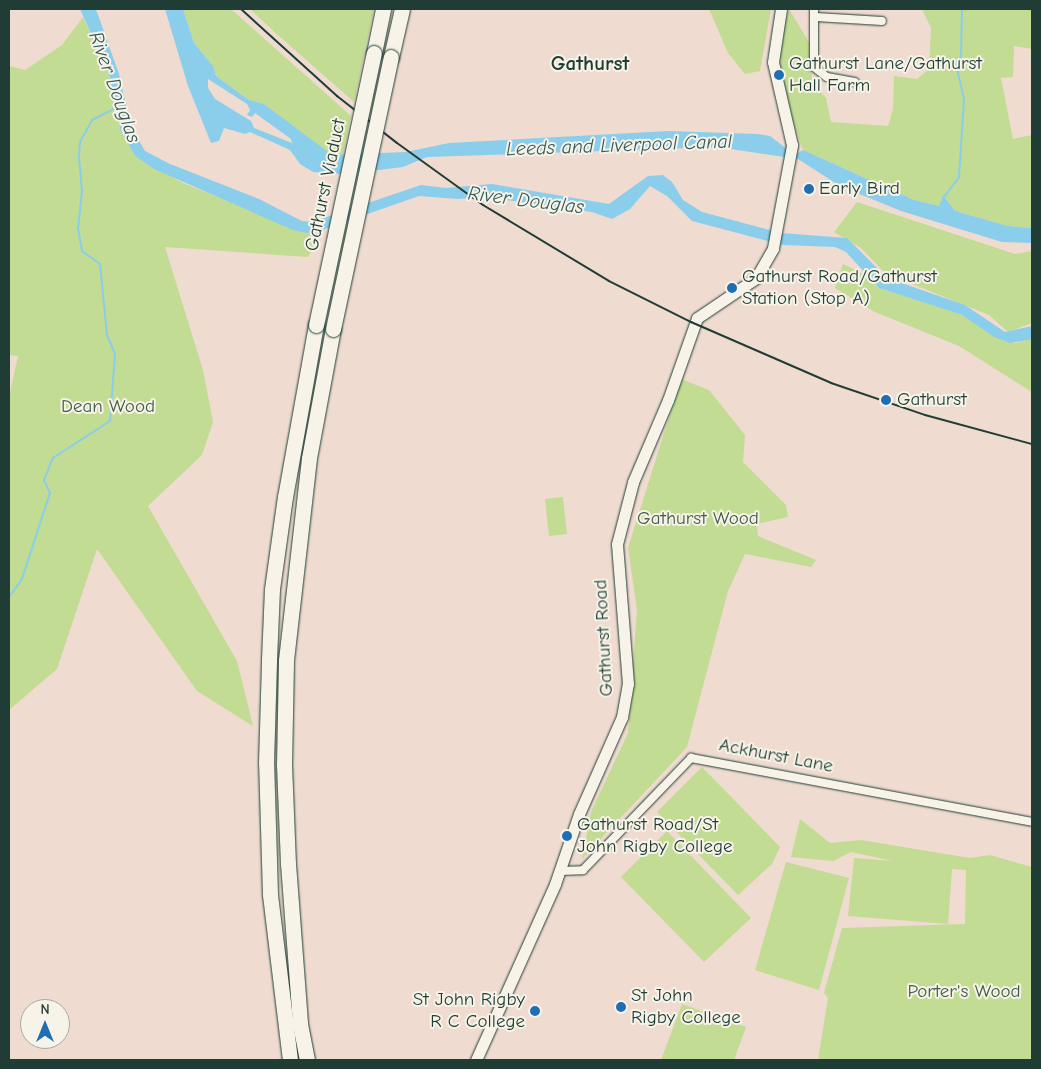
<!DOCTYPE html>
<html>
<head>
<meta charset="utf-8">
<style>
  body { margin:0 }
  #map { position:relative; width:1041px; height:1069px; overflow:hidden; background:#efdbd0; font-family:"Comic Neue",sans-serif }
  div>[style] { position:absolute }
  .green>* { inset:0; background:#c2dc93 }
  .water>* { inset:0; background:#8aceeb }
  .stream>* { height:2px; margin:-1px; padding:0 1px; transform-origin:1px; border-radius:1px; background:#8aceeb }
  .roads { filter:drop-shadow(0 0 1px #1f3d34) drop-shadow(0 0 1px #1f3d34) }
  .minor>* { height:8px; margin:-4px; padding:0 4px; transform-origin:4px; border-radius:4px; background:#f7f3e8 }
  .secondary>* { height:11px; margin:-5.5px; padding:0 5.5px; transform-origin:5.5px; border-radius:5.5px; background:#f7f3e8 }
  .motorway>* { height:15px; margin:-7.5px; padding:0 7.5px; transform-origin:7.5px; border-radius:7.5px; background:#f7f3e8 }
  .rail>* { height:2px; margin:-1px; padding:0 1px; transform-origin:1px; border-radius:1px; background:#1f3d34 }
  .bridges { filter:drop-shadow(0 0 1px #1f3d34) drop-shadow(0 0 1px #1f3d34) }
  .motorway-bridge>* { height:15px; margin:-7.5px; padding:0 7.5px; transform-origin:7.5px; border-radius:7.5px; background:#f7f3e8 }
  .dots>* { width:14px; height:14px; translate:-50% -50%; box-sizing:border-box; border:2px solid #f7f3e8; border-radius:50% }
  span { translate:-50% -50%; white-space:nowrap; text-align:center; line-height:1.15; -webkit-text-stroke:4px #f7f3e8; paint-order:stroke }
  .poi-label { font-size:19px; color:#1f3d34 }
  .left { translate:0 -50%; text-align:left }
  .right { translate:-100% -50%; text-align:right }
  .street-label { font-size:19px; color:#1f3d34 }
  .park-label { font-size:19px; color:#405d47 }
  .water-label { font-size:20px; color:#345a59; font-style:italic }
  .quarter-label { font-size:21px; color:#1f3d34; font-weight:700 }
  .frame { position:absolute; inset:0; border:10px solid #1f3d34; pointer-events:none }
  .north { position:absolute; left:20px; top:999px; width:50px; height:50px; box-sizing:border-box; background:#f7f3e8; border:1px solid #a1aaa0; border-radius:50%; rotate:0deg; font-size:14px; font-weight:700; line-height:20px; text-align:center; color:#1f3d34 }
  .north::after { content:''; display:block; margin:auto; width:18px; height:22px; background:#1f6fb2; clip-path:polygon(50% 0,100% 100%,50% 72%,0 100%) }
</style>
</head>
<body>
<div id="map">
  <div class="green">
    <div style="clip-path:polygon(183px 9px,231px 9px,351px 116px,343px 155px,322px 151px,264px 104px,249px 100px,216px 76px,213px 66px,194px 43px)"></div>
    <div style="clip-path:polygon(250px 9px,374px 9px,354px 102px,279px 36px)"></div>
    <div style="clip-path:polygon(709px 9px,771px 9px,760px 71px,745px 74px,728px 53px)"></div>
    <div style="clip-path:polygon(789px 9px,810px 44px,812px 83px,826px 98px,831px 122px,888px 126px,893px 109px,894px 76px,917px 79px,929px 69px,931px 28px,922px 9px,1032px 9px,1032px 49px,1014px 46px,1013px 77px,1001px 78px,1013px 139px,1032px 135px,1032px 228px,1008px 226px,962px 213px,954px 210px,943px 195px,939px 206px,914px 200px,803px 150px,783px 93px,779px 44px)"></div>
    <div style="clip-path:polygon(83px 17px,110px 77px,120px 129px,135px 156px,183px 183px,307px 233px,325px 229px,308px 257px,165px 247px,203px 370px,213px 422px,202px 455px,148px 506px,237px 661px,253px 726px,197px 691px,97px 549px,57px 669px,9px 710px,9px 397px,18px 356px,9px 355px,9px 66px,25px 70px,62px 45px)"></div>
    <div style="clip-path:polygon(857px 202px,1015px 254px,1032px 251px,1032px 323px,1008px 332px,989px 315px,885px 273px,861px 248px,834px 232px)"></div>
    <div style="clip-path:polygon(843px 264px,863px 274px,879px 288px,962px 315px,1004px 341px,1016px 343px,1032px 338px,1032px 392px,959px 346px,875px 312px,835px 288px)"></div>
    <div style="clip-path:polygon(681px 379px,709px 390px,745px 435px,743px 462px,786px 505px,788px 517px,757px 524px,758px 536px,816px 560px,811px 567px,745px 554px,728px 591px,687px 747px,582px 859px,591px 812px,628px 733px,637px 610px,628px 548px)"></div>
    <div style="clip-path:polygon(563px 497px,567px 534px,549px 536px,545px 499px)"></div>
    <div style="clip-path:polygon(702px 767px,780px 847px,772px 864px,738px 895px,657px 812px)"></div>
    <div style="clip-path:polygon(800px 819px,830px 843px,861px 840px,970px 858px,990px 855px,1032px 867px,1032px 1060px,818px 1060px,828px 998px,824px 993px,842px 928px,965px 924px,966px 870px,952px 869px,948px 924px,848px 916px,854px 858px,893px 861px,851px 852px,833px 861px,791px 857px)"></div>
    <div style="clip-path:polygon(667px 831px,751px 918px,704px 962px,621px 877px)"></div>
    <div style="clip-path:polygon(786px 862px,849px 878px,819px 990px,755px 970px)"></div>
    <div style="clip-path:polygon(682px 1004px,746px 1027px,734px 1060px,661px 1060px)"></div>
  </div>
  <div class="water">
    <div style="clip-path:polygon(80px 9px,95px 9px,97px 12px,119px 74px,131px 127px,145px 151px,170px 164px,259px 199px,302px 221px,312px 222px,421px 185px,446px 188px,492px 184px,609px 204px,648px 176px,663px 175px,672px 182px,683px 200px,702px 212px,781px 233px,847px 238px,887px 278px,965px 305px,1005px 332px,1032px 326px,1032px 339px,1010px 343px,994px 337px,962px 315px,879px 288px,846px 252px,835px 247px,783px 245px,692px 221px,667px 196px,650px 186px,630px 209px,612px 219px,592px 212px,485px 197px,458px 199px,419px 196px,319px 231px,307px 233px,293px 230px,154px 169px,135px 156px,120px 129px,110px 77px)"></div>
    <div style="clip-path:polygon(evenodd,165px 9px,183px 9px,194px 43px,213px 66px,216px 76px,249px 100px,264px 104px,332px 155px,406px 152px,449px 143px,669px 131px,757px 134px,770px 136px,787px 149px,798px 153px,803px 150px,914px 200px,939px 206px,943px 195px,954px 210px,962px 213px,1008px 226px,1032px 228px,1032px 243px,1002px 242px,901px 211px,840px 186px,798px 159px,717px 147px,427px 157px,403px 167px,379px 170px,338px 174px,313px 172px,300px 164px,290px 150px,250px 132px,245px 134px,224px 128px,219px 141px,211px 143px,188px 86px,165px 9px,208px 79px,247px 104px,250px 110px,247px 115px,252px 117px,255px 113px,291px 139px,292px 143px,254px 128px,251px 121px,215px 99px,208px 88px,208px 79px)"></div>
  </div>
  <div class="stream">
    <div style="left:944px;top:197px;width:25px;rotate:-53deg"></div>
    <div style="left:959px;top:177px;width:78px;rotate:-86.3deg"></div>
    <div style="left:964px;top:99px;width:37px;rotate:-103deg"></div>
    <div style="left:956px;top:63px;width:8px;rotate:-50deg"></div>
    <div style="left:961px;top:57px;width:48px;rotate:-88.8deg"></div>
    <div style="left:9px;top:597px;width:22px;rotate:-54deg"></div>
    <div style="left:22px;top:579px;width:90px;rotate:-72deg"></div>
    <div style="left:50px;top:493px;width:14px;rotate:-115deg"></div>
    <div style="left:44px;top:480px;width:24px;rotate:-68deg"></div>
    <div style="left:53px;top:458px;width:68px;rotate:-33deg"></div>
    <div style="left:110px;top:421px;width:67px;rotate:-85.7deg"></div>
    <div style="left:115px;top:354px;width:21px;rotate:-113deg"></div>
    <div style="left:107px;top:335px;width:71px;rotate:-95.6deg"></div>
    <div style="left:100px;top:264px;width:22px;rotate:-144deg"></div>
    <div style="left:82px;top:251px;width:22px;rotate:-100deg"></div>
    <div style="left:78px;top:229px;width:38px;rotate:-84deg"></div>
    <div style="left:82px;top:191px;width:36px;rotate:-95deg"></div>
    <div style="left:79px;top:155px;width:13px;rotate:-86deg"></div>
    <div style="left:80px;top:142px;width:25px;rotate:-61deg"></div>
    <div style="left:92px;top:120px;width:29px;rotate:-27deg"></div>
  </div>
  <div class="roads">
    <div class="minor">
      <div style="left:814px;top:9px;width:58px;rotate:90deg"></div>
      <div style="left:814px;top:67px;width:16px;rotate:38deg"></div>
      <div style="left:827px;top:77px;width:28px;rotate:10deg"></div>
      <div style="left:816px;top:17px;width:66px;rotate:3.5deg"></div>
      <div style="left:559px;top:871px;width:24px;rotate:-2deg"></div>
      <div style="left:583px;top:870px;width:156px;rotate:-46deg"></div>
      <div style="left:691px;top:758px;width:347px;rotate:10.6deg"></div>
    </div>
    <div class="secondary">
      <div style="left:476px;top:1060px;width:193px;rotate:-65.8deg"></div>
      <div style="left:555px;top:884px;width:74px;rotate:-71.1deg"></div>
      <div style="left:579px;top:814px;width:106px;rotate:-66.1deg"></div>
      <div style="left:622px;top:717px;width:34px;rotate:-80deg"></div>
      <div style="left:628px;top:684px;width:140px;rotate:-94.5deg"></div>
      <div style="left:617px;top:544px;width:64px;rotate:-75.5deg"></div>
      <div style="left:633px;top:482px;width:89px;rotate:-66.9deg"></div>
      <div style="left:668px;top:400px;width:87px;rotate:-70.5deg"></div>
      <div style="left:697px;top:318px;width:71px;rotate:-34.1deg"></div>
      <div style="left:756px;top:278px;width:34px;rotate:-60deg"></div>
      <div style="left:773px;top:248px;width:105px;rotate:-79.5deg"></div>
      <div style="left:792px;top:145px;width:85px;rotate:-102.9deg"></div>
      <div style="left:773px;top:62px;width:54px;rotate:-81.4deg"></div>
    </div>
    <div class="motorway">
      <div style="left:374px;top:53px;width:45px;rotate:-78.4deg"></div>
      <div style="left:391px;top:57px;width:49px;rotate:-77.1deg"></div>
      <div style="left:290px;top:1060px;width:167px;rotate:-96.9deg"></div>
      <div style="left:270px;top:894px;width:131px;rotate:-91.7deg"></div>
      <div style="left:266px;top:763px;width:103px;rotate:-88.3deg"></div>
      <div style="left:269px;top:660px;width:71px;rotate:-87.6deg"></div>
      <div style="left:272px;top:589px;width:93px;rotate:-82deg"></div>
      <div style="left:285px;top:497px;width:175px;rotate:-79.8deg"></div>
      <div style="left:307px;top:1060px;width:38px;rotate:-101deg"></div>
      <div style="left:300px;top:1023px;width:159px;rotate:-94.3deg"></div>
      <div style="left:288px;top:864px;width:99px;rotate:-92.3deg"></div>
      <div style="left:284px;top:765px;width:105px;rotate:-88.9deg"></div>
      <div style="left:286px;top:660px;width:203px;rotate:-83.5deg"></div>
      <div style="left:309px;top:458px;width:131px;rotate:-79.5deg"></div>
    </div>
  </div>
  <div class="rail">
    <div style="left:241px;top:9px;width:130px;rotate:42.2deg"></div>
    <div style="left:337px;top:96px;width:76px;rotate:38.1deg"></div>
    <div style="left:397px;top:143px;width:106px;rotate:35.8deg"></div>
    <div style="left:483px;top:205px;width:147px;rotate:31.1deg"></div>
    <div style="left:609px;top:281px;width:92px;rotate:26.6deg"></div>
    <div style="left:691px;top:322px;width:153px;rotate:23.5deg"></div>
    <div style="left:831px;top:383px;width:99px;rotate:18.8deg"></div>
    <div style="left:925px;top:415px;width:111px;rotate:15.2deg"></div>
  </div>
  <div class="bridges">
    <div class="motorway-bridge">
      <div style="left:316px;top:325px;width:278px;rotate:-78deg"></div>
      <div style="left:333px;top:329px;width:278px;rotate:-78deg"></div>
    </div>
  </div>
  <div class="dots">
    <div style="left:779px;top:75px;background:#1f6fb2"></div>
    <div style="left:809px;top:189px;background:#1f6fb2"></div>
    <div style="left:732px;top:288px;background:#1f6fb2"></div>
    <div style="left:886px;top:400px;background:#1f6fb2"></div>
    <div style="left:567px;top:836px;background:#1f6fb2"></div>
    <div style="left:621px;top:1007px;background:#1f6fb2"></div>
    <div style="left:535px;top:1011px;background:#1f6fb2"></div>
  </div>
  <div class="poi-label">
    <span class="left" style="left:789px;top:75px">Gathurst Lane/Gathurst<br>Hall Farm</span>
    <span class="left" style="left:819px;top:189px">Early Bird</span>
    <span class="left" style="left:742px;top:288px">Gathurst Road/Gathurst<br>Station (Stop A)</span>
    <span class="left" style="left:897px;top:400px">Gathurst</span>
    <span class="left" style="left:577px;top:836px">Gathurst Road/St<br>John Rigby College</span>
    <span class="left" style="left:631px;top:1007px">St John<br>Rigby College</span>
    <span class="right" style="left:525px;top:1011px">St John Rigby<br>R C College</span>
  </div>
  <div class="street-label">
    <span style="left:326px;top:185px;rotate:-78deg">Gathurst Viaduct</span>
    <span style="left:604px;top:638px;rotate:-93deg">Gathurst Road</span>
    <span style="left:776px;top:756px;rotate:11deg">Ackhurst Lane</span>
  </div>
  <div class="park-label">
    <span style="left:108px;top:407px">Dean Wood</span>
    <span style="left:698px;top:519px">Gathurst Wood</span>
    <span style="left:964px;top:992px">Porter's Wood</span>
  </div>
  <div class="water-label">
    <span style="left:115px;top:87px;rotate:70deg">River Douglas</span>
    <span style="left:619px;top:145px;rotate:-2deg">Leeds and Liverpool Canal</span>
    <span style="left:526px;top:200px;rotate:7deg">River Douglas</span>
  </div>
  <div class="quarter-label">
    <span style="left:590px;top:63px">Gathurst</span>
  </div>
  <div class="frame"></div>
  <div class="north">N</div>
</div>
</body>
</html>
